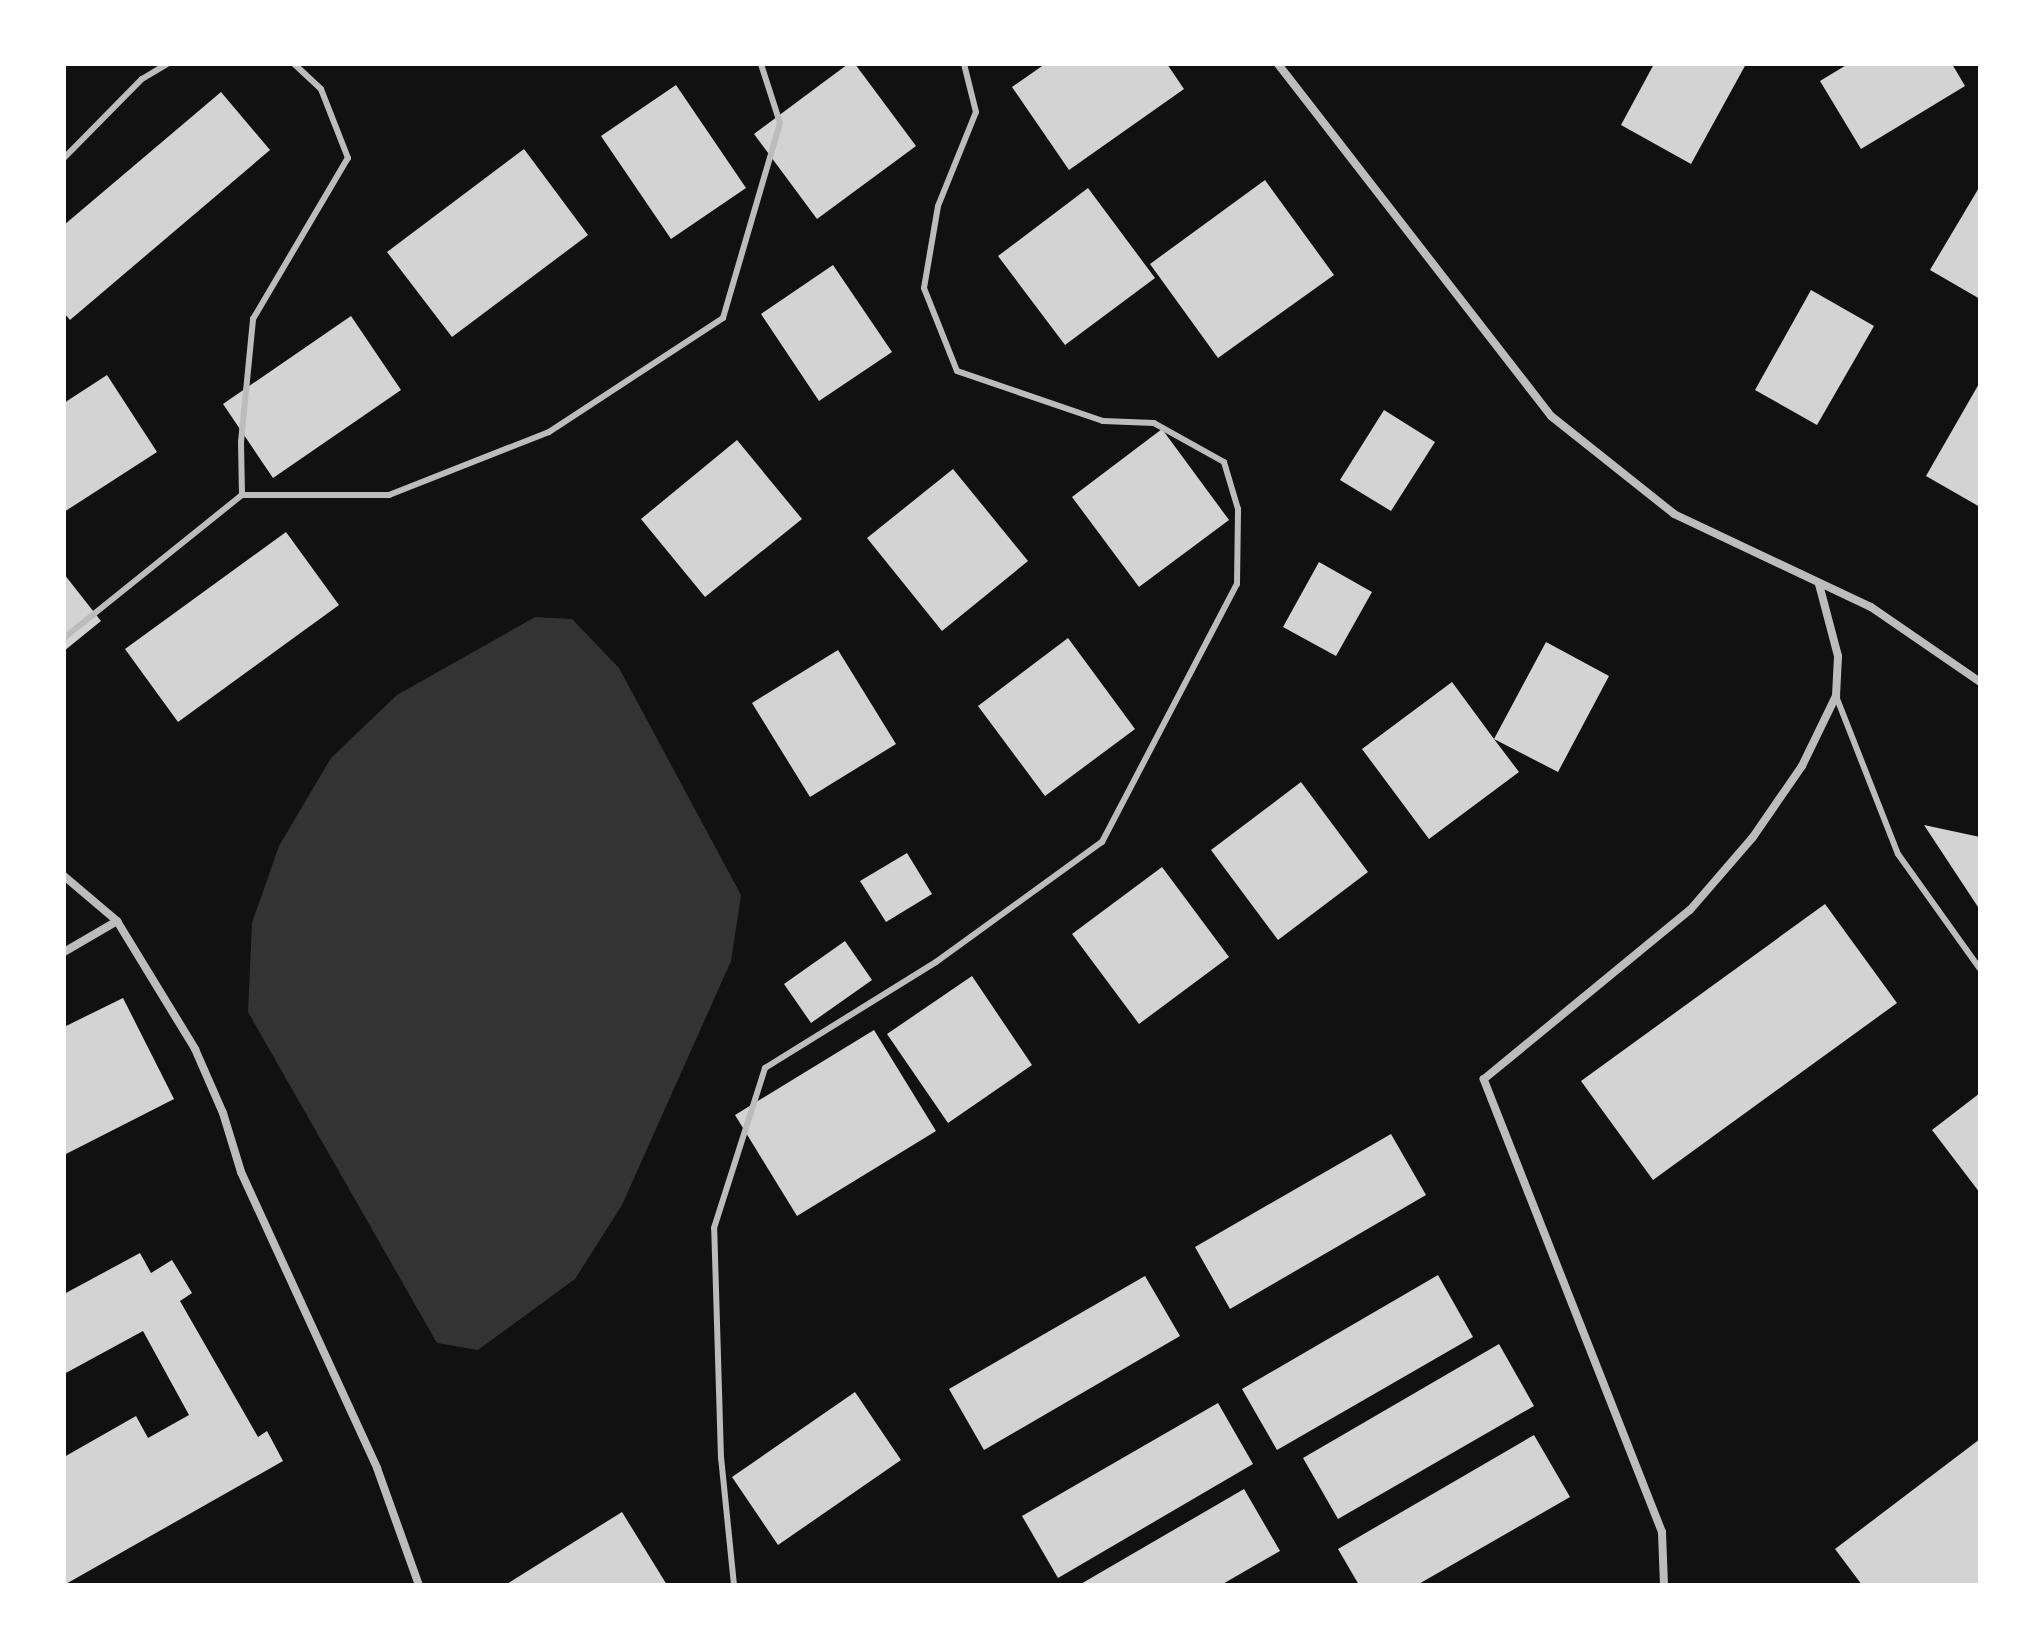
<!DOCTYPE html>
<html>
<head>
<meta charset="utf-8">
<style>
  body { margin:0 }
  #map { position:relative; width:2044px; height:1649px; overflow:hidden; background:#111; font-family:"Roboto Serif",serif }
  div>[style] { position:absolute }
  .water>* { inset:0; background:#333 }
  .building>* { inset:0; background:#d3d3d3 }
  .service>* { height:6px; margin:-3px; padding:0 3px; transform-origin:3px; border-radius:3px; background:#bcbcbc }
  .minor>* { height:8px; margin:-4px; padding:0 4px; transform-origin:4px; border-radius:4px; background:#bcbcbc }
  span { translate:-50% -50%; white-space:nowrap; text-align:center; line-height:1.15; -webkit-text-stroke:8px #fff; paint-order:stroke }
  .frame { position:absolute; inset:0; border:66px solid #fff; pointer-events:none }
</style>
</head>
<body>
<div id="map">
  <div class="water">
    <div style="clip-path:polygon(535px 617px,572px 619px,619px 668px,741px 895px,731px 961px,622px 1205px,575px 1279px,478px 1350px,437px 1343px,248px 1012px,252px 923px,279px 846px,331px 758px,397px 695px)"></div>
  </div>
  <div class="building">
    <div style="clip-path:polygon(848px 64px,855px 64px,916px 146px,817px 219px,754px 134px)"></div>
    <div style="clip-path:polygon(1045px 64px,1167px 64px,1184px 89px,1069px 170px,1012px 87px)"></div>
    <div style="clip-path:polygon(1654px 64px,1746px 64px,1691px 164px,1621px 125px)"></div>
    <div style="clip-path:polygon(1848px 64px,1952px 64px,1965px 86px,1861px 149px,1820px 81px)"></div>
    <div style="clip-path:polygon(676px 85px,746px 188px,671px 239px,601px 136px)"></div>
    <div style="clip-path:polygon(221px 92px,270px 150px,70px 320px,64px 313px,64px 225px)"></div>
    <div style="clip-path:polygon(524px 149px,588px 235px,452px 337px,387px 252px)"></div>
    <div style="clip-path:polygon(1265px 180px,1334px 275px,1218px 358px,1150px 264px)"></div>
    <div style="clip-path:polygon(1980px 186px,1980px 299px,1930px 270px)"></div>
    <div style="clip-path:polygon(1088px 188px,1155px 278px,1065px 345px,998px 256px)"></div>
    <div style="clip-path:polygon(833px 265px,892px 352px,819px 401px,761px 314px)"></div>
    <div style="clip-path:polygon(1811px 290px,1874px 326px,1817px 425px,1755px 390px)"></div>
    <div style="clip-path:polygon(351px 316px,401px 390px,273px 478px,223px 404px)"></div>
    <div style="clip-path:polygon(107px 375px,157px 452px,64px 512px,64px 403px)"></div>
    <div style="clip-path:polygon(1980px 382px,1980px 507px,1926px 476px)"></div>
    <div style="clip-path:polygon(1384px 410px,1435px 442px,1391px 511px,1340px 480px)"></div>
    <div style="clip-path:polygon(1162px 429px,1229px 520px,1139px 587px,1072px 497px)"></div>
    <div style="clip-path:polygon(737px 440px,802px 519px,705px 597px,641px 519px)"></div>
    <div style="clip-path:polygon(953px 469px,1028px 561px,942px 631px,867px 538px)"></div>
    <div style="clip-path:polygon(286px 532px,339px 605px,178px 722px,125px 649px)"></div>
    <div style="clip-path:polygon(1319px 562px,1372px 592px,1336px 656px,1283px 627px)"></div>
    <div style="clip-path:polygon(64px 574px,101px 621px,64px 651px)"></div>
    <div style="clip-path:polygon(1068px 638px,1135px 729px,1045px 796px,978px 706px)"></div>
    <div style="clip-path:polygon(1546px 642px,1609px 676px,1558px 772px,1494px 739px,1519px 772px,1429px 839px,1362px 749px,1452px 682px,1494px 739px)"></div>
    <div style="clip-path:polygon(838px 650px,896px 744px,810px 797px,752px 703px)"></div>
    <div style="clip-path:polygon(1301px 782px,1368px 872px,1278px 940px,1211px 850px)"></div>
    <div style="clip-path:polygon(1924px 825px,1980px 837px,1980px 910px)"></div>
    <div style="clip-path:polygon(907px 853px,932px 894px,886px 922px,860px 881px)"></div>
    <div style="clip-path:polygon(1162px 867px,1229px 957px,1139px 1024px,1072px 934px)"></div>
    <div style="clip-path:polygon(1825px 904px,1897px 1003px,1653px 1180px,1581px 1081px)"></div>
    <div style="clip-path:polygon(845px 941px,872px 980px,811px 1023px,784px 984px)"></div>
    <div style="clip-path:polygon(972px 976px,1032px 1065px,948px 1123px,887px 1034px)"></div>
    <div style="clip-path:polygon(123px 998px,174px 1099px,64px 1155px,64px 1027px)"></div>
    <div style="clip-path:polygon(874px 1030px,936px 1131px,797px 1216px,735px 1115px)"></div>
    <div style="clip-path:polygon(1980px 1093px,1980px 1193px,1932px 1130px)"></div>
    <div style="clip-path:polygon(1391px 1134px,1426px 1195px,1230px 1309px,1195px 1247px)"></div>
    <div style="clip-path:polygon(140px 1253px,151px 1273px,172px 1260px,192px 1293px,180px 1301px,258px 1437px,267px 1431px,283px 1461px,64px 1585px,64px 1457px,136px 1416px,148px 1438px,189px 1415px,143px 1331px,64px 1374px,64px 1294px)"></div>
    <div style="clip-path:polygon(1438px 1275px,1473px 1337px,1277px 1450px,1242px 1389px)"></div>
    <div style="clip-path:polygon(1145px 1276px,1180px 1336px,984px 1450px,949px 1389px)"></div>
    <div style="clip-path:polygon(1499px 1344px,1534px 1406px,1338px 1519px,1303px 1458px)"></div>
    <div style="clip-path:polygon(855px 1392px,901px 1460px,778px 1545px,732px 1477px)"></div>
    <div style="clip-path:polygon(1218px 1403px,1253px 1464px,1058px 1578px,1022px 1516px)"></div>
    <div style="clip-path:polygon(1534px 1435px,1570px 1497px,1417px 1585px,1359px 1585px,1338px 1549px)"></div>
    <div style="clip-path:polygon(1980px 1439px,1980px 1585px,1862px 1585px,1835px 1549px)"></div>
    <div style="clip-path:polygon(1244px 1489px,1280px 1551px,1221px 1585px,1079px 1585px)"></div>
    <div style="clip-path:polygon(622px 1512px,667px 1585px,505px 1585px)"></div>
  </div>
  <div class="service">
    <div style="left:64px;top:158px;width:111px;rotate:-45.4deg"></div>
    <div style="left:142px;top:79px;width:29px;rotate:-31deg"></div>
    <div style="left:242px;top:495px;width:53px;rotate:-91.1deg"></div>
    <div style="left:241px;top:442px;width:124px;rotate:-84.4deg"></div>
    <div style="left:253px;top:319px;width:187px;rotate:-59.5deg"></div>
    <div style="left:348px;top:158px;width:74px;rotate:-111.4deg"></div>
    <div style="left:321px;top:89px;width:37px;rotate:-137deg"></div>
    <div style="left:64px;top:638px;width:228px;rotate:-38.8deg"></div>
    <div style="left:242px;top:495px;width:147px"></div>
    <div style="left:389px;top:495px;width:172px;rotate:-21.5deg"></div>
    <div style="left:549px;top:432px;width:208px;rotate:-33.2deg"></div>
    <div style="left:723px;top:318px;width:203px;rotate:-73.7deg"></div>
    <div style="left:780px;top:123px;width:62px;rotate:-107.9deg"></div>
    <div style="left:1836px;top:696px;width:170px;rotate:68.6deg"></div>
    <div style="left:1898px;top:854px;width:141px;rotate:54.5deg"></div>
    <div style="left:734px;top:1585px;width:128px;rotate:-95.8deg"></div>
    <div style="left:721px;top:1458px;width:230px;rotate:-91.7deg"></div>
    <div style="left:714px;top:1228px;width:168px;rotate:-72.3deg"></div>
    <div style="left:765px;top:1068px;width:201px;rotate:-31.8deg"></div>
    <div style="left:936px;top:962px;width:205px;rotate:-35.9deg"></div>
    <div style="left:1102px;top:842px;width:291px;rotate:-62.4deg"></div>
    <div style="left:1237px;top:584px;width:75px;rotate:-89.2deg"></div>
    <div style="left:1238px;top:509px;width:49px;rotate:-106.6deg"></div>
    <div style="left:1224px;top:462px;width:80px;rotate:-150.9deg"></div>
    <div style="left:1154px;top:423px;width:51px;rotate:-177.8deg"></div>
    <div style="left:1103px;top:421px;width:154px;rotate:-161.1deg"></div>
    <div style="left:957px;top:371px;width:89px;rotate:-111.7deg"></div>
    <div style="left:924px;top:288px;width:83px;rotate:-80.3deg"></div>
    <div style="left:938px;top:206px;width:101px;rotate:-68deg"></div>
    <div style="left:976px;top:112px;width:49px;rotate:-104deg"></div>
  </div>
  <div class="minor">
    <div style="left:1278px;top:64px;width:445px;rotate:52.2deg"></div>
    <div style="left:1551px;top:416px;width:157px;rotate:38.5deg"></div>
    <div style="left:1674px;top:514px;width:218px;rotate:25.3deg"></div>
    <div style="left:1871px;top:607px;width:132px;rotate:34.5deg"></div>
    <div style="left:64px;top:876px;width:70px;rotate:40.3deg"></div>
    <div style="left:117px;top:921px;width:150px;rotate:58.6deg"></div>
    <div style="left:195px;top:1049px;width:70px;rotate:66.4deg"></div>
    <div style="left:223px;top:1113px;width:62px;rotate:73deg"></div>
    <div style="left:241px;top:1172px;width:326px;rotate:65.3deg"></div>
    <div style="left:377px;top:1468px;width:124px;rotate:70.3deg"></div>
    <div style="left:64px;top:952px;width:61px;rotate:-30.3deg"></div>
    <div style="left:1664px;top:1585px;width:53px;rotate:-92.2deg"></div>
    <div style="left:1662px;top:1532px;width:487px;rotate:-111.5deg"></div>
    <div style="left:1484px;top:1079px;width:266px;rotate:-39.4deg"></div>
    <div style="left:1690px;top:910px;width:96px;rotate:-49.2deg"></div>
    <div style="left:1753px;top:837px;width:86px;rotate:-55.4deg"></div>
    <div style="left:1802px;top:766px;width:78px;rotate:-64.1deg"></div>
    <div style="left:1836px;top:696px;width:40px;rotate:-87.1deg"></div>
    <div style="left:1838px;top:656px;width:74px;rotate:-104.8deg"></div>
  </div>
  <div class="frame"></div>
</div>
</body>
</html>
